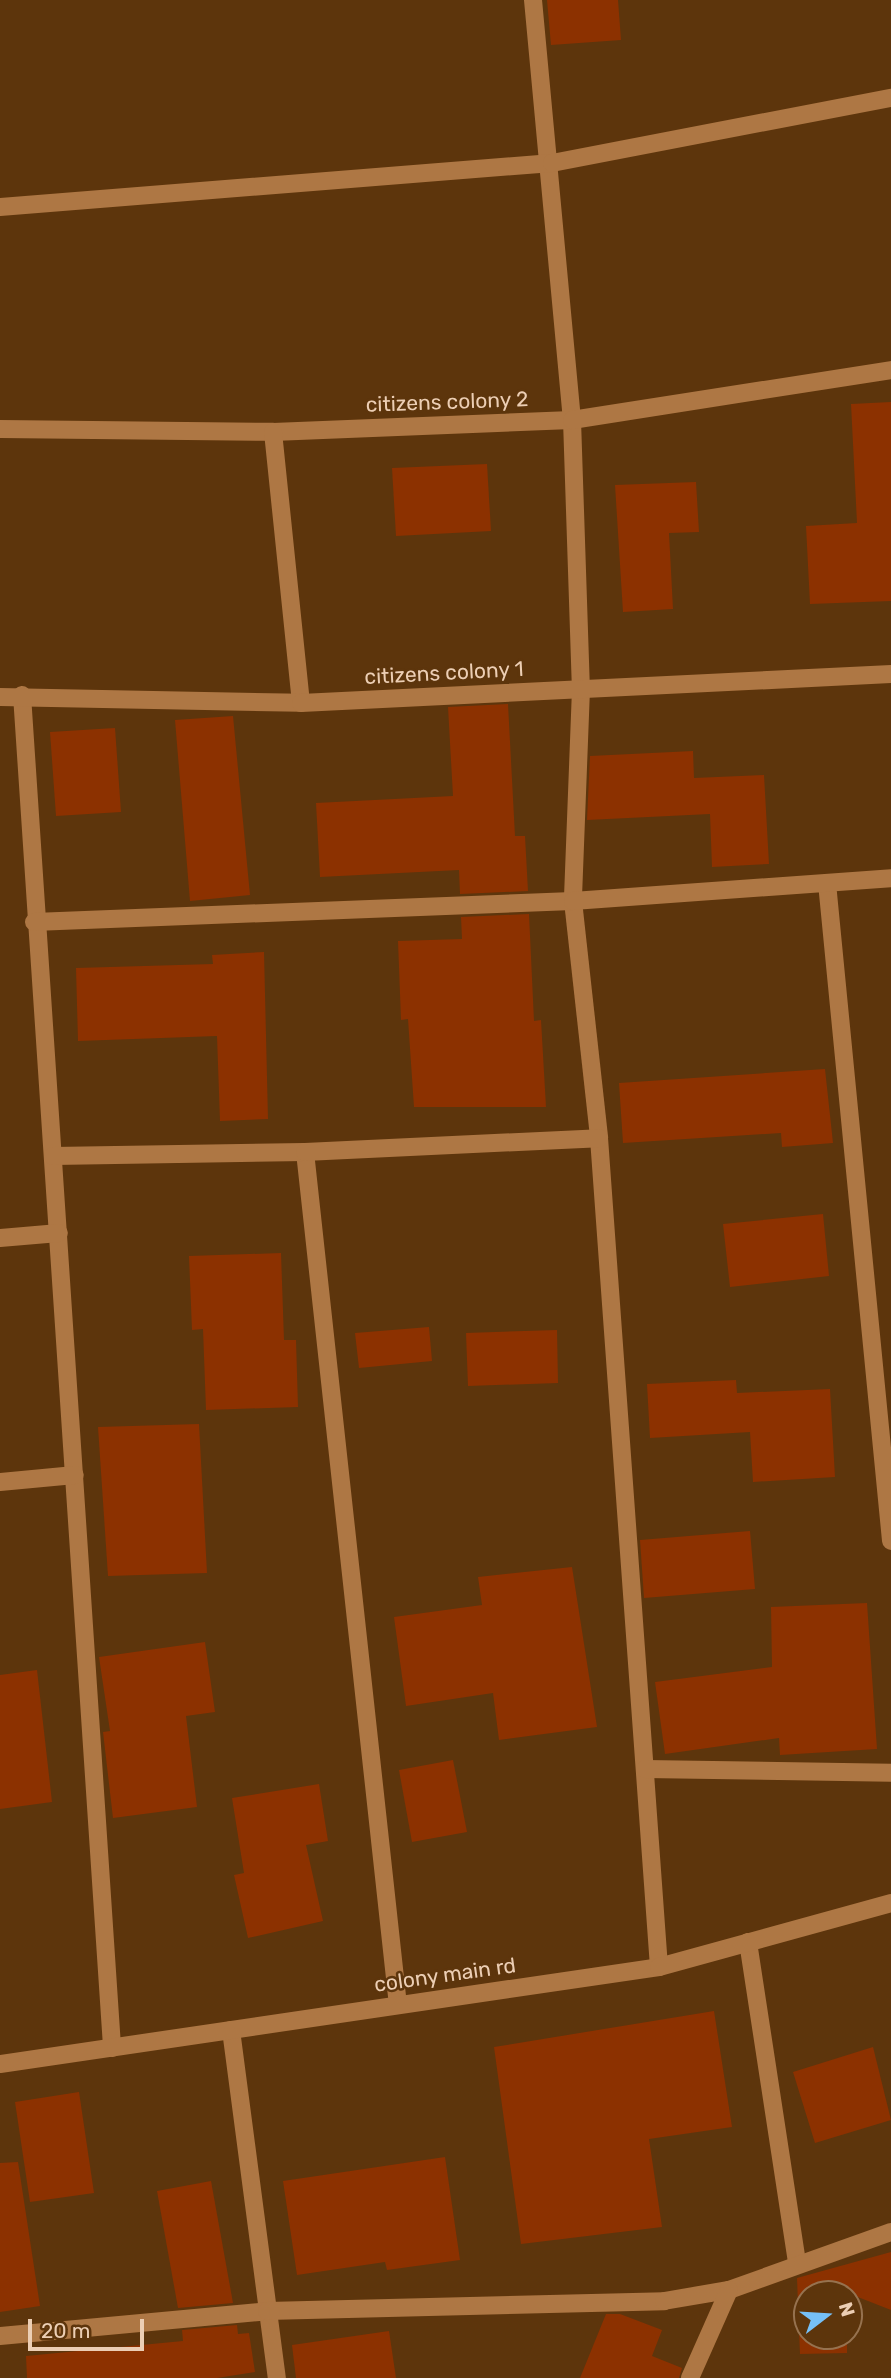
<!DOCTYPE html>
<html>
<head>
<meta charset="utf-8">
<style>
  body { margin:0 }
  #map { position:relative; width:891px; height:2378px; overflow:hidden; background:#5d350c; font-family:Rubik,sans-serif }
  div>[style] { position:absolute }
  .building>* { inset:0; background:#8c3100 }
  .minor>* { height:18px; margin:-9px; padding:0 9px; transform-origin:9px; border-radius:9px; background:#ae7744 }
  span { translate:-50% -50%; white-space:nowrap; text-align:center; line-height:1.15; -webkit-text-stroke:5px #5d350c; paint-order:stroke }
  .street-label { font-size:21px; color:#ecceb4 }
  .north { position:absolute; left:793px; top:2280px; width:70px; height:70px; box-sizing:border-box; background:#5d350c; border:2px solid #96724f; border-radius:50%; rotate:73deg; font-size:19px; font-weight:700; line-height:28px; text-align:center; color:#ecceb4 }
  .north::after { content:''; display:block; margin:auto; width:24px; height:32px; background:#76c0f7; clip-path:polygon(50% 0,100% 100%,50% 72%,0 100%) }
  .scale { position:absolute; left:28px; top:2319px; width:116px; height:32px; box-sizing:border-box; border:4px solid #ecceb4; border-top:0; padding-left:9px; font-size:21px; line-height:24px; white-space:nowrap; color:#ecceb4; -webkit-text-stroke:5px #5d350c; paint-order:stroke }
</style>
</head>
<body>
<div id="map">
  <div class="building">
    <div style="clip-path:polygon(547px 0,618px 0,621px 40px,551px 45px)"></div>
    <div style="clip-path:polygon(891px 402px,891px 601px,810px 604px,806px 526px,857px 523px,851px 404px)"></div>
    <div style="clip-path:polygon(487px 464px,491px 531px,396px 536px,392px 468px)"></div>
    <div style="clip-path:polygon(696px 482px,699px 532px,669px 533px,673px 609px,623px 612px,615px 485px)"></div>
    <div style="clip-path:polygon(508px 704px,515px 836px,525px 836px,528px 891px,460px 894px,459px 870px,320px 877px,316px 803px,453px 796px,448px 707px)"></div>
    <div style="clip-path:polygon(233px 716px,250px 895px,190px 901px,175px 720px)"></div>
    <div style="clip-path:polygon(115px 728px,121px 812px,56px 816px,50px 732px)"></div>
    <div style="clip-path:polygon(693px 751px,694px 778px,764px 775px,769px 864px,712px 867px,710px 814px,587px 820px,590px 756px)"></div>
    <div style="clip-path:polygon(529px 914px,534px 1021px,541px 1020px,546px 1107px,414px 1107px,408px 1019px,401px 1020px,398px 941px,462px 939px,461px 917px)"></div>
    <div style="clip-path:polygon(264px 952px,268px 1119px,220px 1121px,217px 1036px,78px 1041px,76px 968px,213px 964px,212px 955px)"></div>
    <div style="clip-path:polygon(825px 1069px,833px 1143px,782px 1147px,781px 1133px,623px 1143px,619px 1083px)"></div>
    <div style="clip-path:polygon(823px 1214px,829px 1276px,730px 1287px,723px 1224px)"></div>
    <div style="clip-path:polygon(281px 1253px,284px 1340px,296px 1340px,298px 1407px,206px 1410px,203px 1329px,192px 1330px,189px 1256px)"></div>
    <div style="clip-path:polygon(429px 1327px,432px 1361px,359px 1368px,355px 1333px)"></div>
    <div style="clip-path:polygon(557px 1330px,558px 1383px,468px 1386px,466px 1333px)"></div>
    <div style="clip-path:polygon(736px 1380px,737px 1393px,830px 1389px,835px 1477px,753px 1482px,750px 1432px,650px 1438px,647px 1384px)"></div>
    <div style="clip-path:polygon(199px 1424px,207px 1573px,108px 1576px,98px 1427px)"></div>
    <div style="clip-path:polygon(750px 1531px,755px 1589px,644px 1598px,640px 1540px)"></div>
    <div style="clip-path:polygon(572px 1567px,597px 1727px,499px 1740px,493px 1693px,406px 1706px,394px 1617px,482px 1605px,478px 1577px)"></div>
    <div style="clip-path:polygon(867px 1603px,877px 1749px,780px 1755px,779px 1738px,665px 1754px,655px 1682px,772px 1667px,771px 1607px)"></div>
    <div style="clip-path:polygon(205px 1642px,215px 1712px,186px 1716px,197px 1807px,113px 1818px,103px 1732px,110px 1731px,99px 1657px)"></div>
    <div style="clip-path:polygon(37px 1670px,52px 1802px,0 1809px,0 1675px)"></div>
    <div style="clip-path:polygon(453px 1760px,467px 1832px,412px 1842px,399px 1770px)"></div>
    <div style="clip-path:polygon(319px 1784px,328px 1841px,306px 1845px,323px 1921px,248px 1938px,234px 1875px,244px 1873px,232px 1798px)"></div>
    <div style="clip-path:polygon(714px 2011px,732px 2127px,649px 2139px,662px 2227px,521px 2244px,494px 2047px)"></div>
    <div style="clip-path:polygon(873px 2047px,891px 2120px,815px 2143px,793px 2072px)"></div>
    <div style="clip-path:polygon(79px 2092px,94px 2193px,30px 2202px,15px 2102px)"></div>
    <div style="clip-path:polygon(445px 2157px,460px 2260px,387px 2270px,385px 2262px,297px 2275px,283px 2181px)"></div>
    <div style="clip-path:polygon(18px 2162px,40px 2306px,0 2312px,0 2163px)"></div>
    <div style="clip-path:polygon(211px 2181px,233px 2303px,178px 2308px,157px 2191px)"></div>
    <div style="clip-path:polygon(891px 2252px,891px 2310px,845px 2292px,807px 2294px,807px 2336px,847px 2336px,847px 2353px,800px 2354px,797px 2278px)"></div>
    <div style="clip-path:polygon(606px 2314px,620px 2314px,662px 2330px,652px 2356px,682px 2368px,679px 2378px,580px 2378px)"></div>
    <div style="clip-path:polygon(237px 2325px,238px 2334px,249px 2333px,255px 2372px,217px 2378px,27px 2378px,26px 2356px,183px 2341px,182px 2330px)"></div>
    <div style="clip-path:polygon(389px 2331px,396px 2378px,296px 2378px,292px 2345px)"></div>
  </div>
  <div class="minor">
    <div style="left:533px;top:0;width:422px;rotate:84.7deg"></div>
    <div style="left:572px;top:420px;width:269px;rotate:88.1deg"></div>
    <div style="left:581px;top:689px;width:212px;rotate:92.2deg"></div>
    <div style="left:573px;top:901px;width:238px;rotate:83.7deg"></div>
    <div style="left:599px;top:1138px;width:831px;rotate:85.86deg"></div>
    <div style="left:0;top:207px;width:554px;rotate:-4.56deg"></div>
    <div style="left:552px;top:163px;width:345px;rotate:-10.9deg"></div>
    <div style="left:0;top:429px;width:273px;rotate:0.6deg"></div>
    <div style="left:273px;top:432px;width:299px;rotate:-2.3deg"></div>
    <div style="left:572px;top:420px;width:323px;rotate:-8.9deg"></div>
    <div style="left:273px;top:432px;width:272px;rotate:84.1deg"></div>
    <div style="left:22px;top:695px;width:1356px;rotate:86.19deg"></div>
    <div style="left:0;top:697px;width:301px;rotate:1.1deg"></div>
    <div style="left:301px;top:703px;width:591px;rotate:-2.81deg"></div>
    <div style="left:827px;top:883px;width:661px;rotate:84.44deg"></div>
    <div style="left:34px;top:922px;width:539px;rotate:-2.23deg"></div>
    <div style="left:573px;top:901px;width:319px;rotate:-4.1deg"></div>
    <div style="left:305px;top:1152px;width:858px;rotate:83.78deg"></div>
    <div style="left:53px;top:1156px;width:252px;rotate:-0.9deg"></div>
    <div style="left:305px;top:1152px;width:294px;rotate:-2.7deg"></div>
    <div style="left:0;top:1238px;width:59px;rotate:-4.8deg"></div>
    <div style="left:0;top:1482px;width:75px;rotate:-5.3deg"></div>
    <div style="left:645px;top:1769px;width:246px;rotate:0.9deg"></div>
    <div style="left:748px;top:1942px;width:324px;rotate:81.3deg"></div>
    <div style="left:231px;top:2030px;width:351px;rotate:82.5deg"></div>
    <div style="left:0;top:2064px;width:666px;rotate:-8.37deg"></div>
    <div style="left:659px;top:1967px;width:241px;rotate:-15.4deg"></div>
    <div style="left:0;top:2336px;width:268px;rotate:-5.3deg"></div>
    <div style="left:267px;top:2311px;width:397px;rotate:-1.4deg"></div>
    <div style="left:664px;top:2301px;width:66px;rotate:-9.6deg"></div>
    <div style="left:729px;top:2290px;width:172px;rotate:-19.7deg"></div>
    <div style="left:690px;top:2378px;width:96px;rotate:-66.1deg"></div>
  </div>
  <div class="street-label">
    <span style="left:447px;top:402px;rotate:-2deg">citizens colony 2</span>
    <span style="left:444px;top:673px;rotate:-3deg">citizens colony 1</span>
    <span style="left:445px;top:1975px;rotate:-8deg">colony main rd</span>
  </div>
  <div class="north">N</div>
  <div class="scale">20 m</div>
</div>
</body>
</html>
